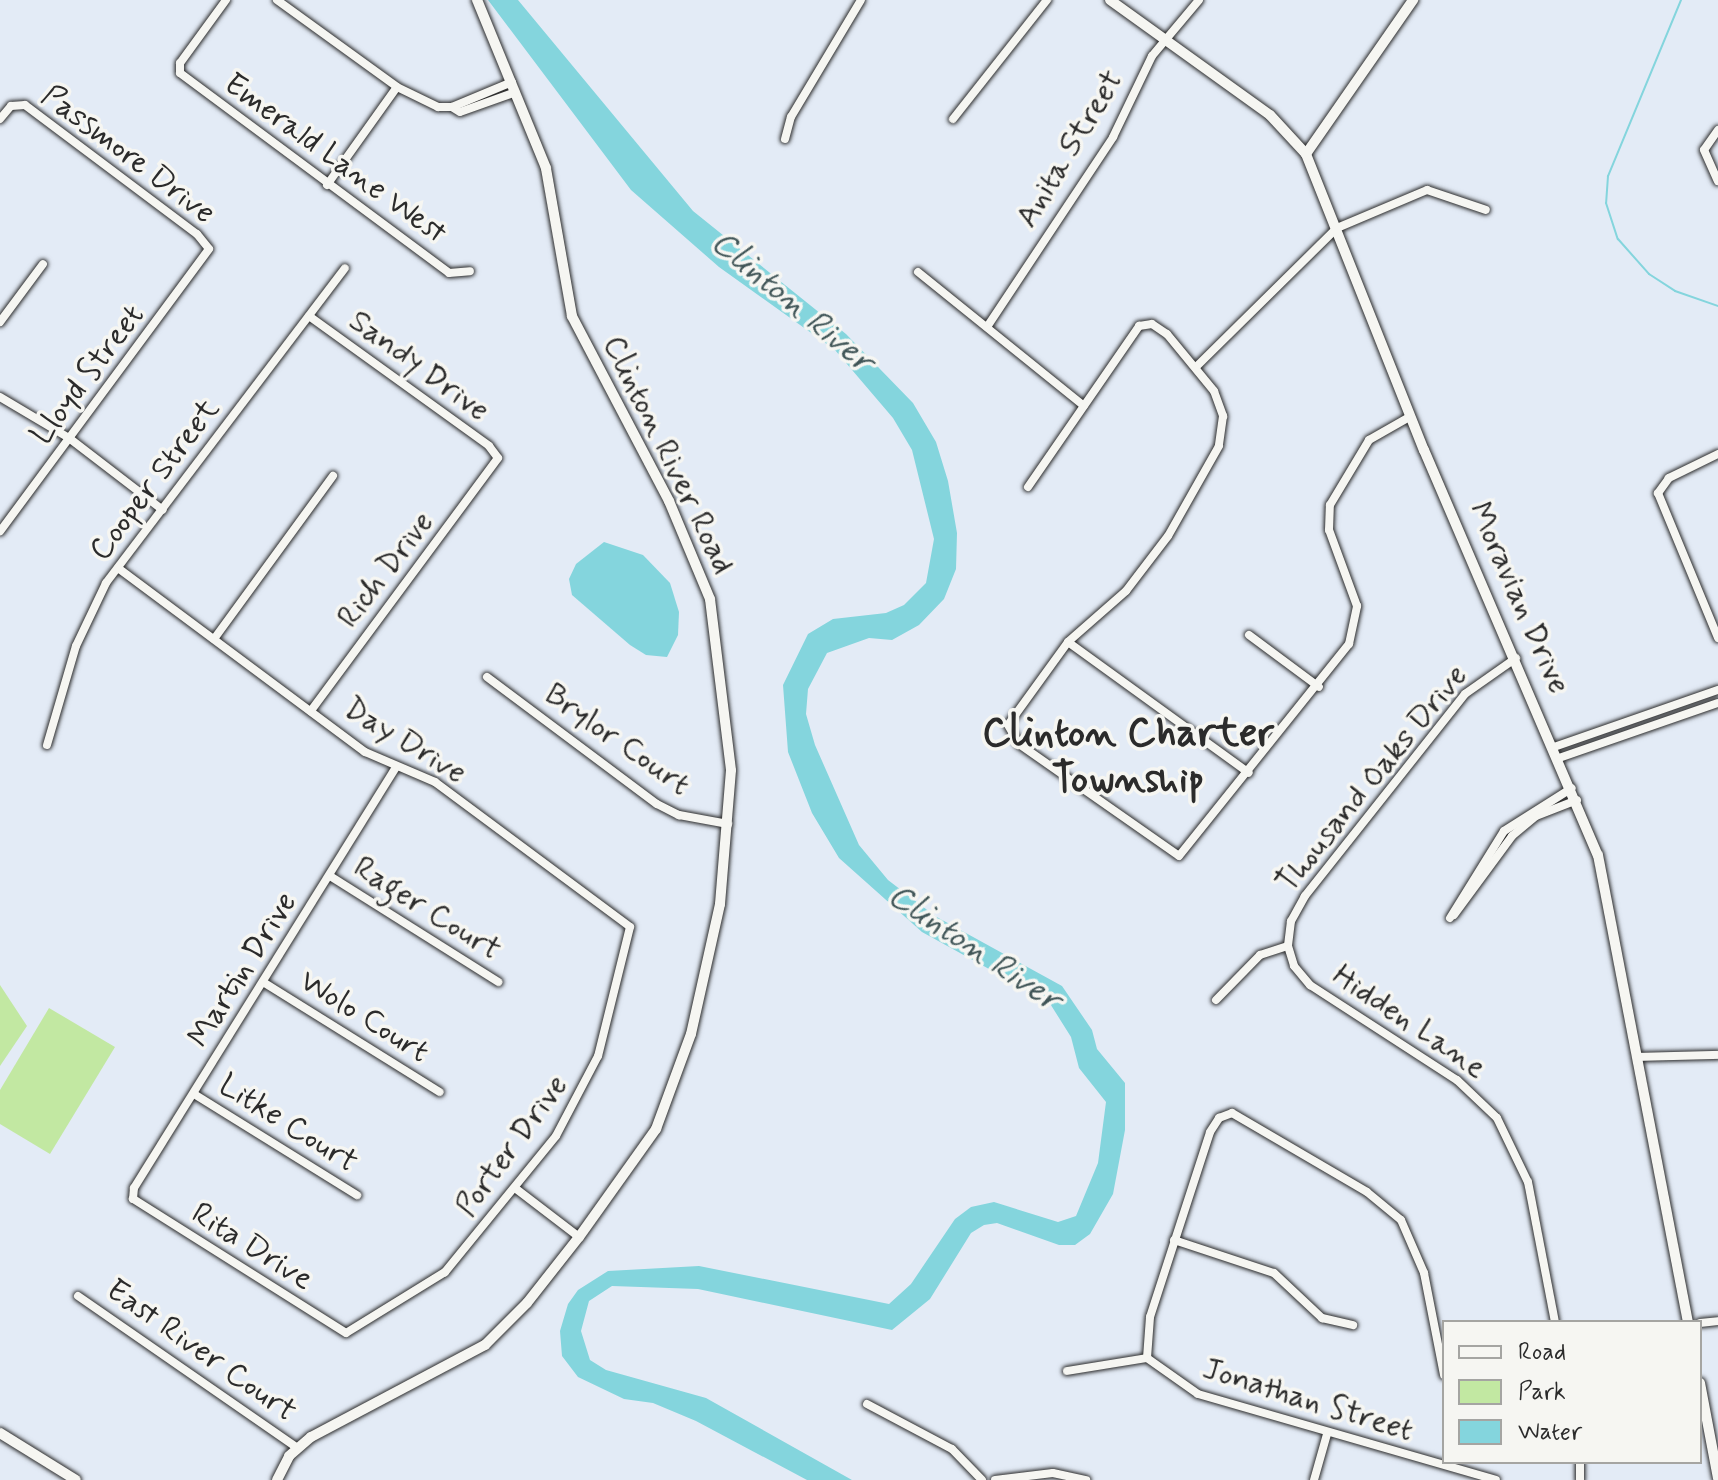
<!DOCTYPE html>
<html>
<head>
<meta charset="utf-8">
<style>
  body { margin:0 }
  #map { position:relative; width:1718px; height:1480px; overflow:hidden; background:#e3ebf6; font-family:Mynerve,sans-serif }
  div>[style] { position:absolute }
  .green>* { inset:0; background:#c2e8a2 }
  .water>* { inset:0; background:#84d5dd }
  .stream>* { height:2px; margin:-1px; padding:0 1px; transform-origin:1px; border-radius:1px; background:#84d5dd }
  .roads { filter:drop-shadow(0 0 2px #2b2b2b) drop-shadow(0 0 2px #2b2b2b) }
  .minor>* { height:8px; margin:-4px; padding:0 4px; transform-origin:4px; border-radius:4px; background:#f6f6f2 }
  .tertiary>* { height:10px; margin:-5px; padding:0 5px; transform-origin:5px; border-radius:5px; background:#f6f6f2 }
  span { translate:-50% -50%; white-space:nowrap; text-align:center; line-height:1.15; -webkit-text-stroke:7px #f6f6f2; paint-order:stroke }
  .street-label { font-size:32px; color:#2b2b2b }
  .water-label { font-size:34px; color:#415658; font-style:italic }
  .district-label { font-size:40px; color:#2b2b2b; font-weight:700 }
  .legend { position:absolute; left:1442px; top:1320px; width:260px; height:144px; box-sizing:border-box; background:#f6f6f2; border:2px solid #a5a5a2; margin:0; padding:10px 14px; list-style:none; font-size:24px; color:#2b2b2b }
  .legend li { display:flex; align-items:center; gap:16px; height:40px }
  .legend b { width:40px; border:2px solid #a5a5a2 }
</style>
</head>
<body>
<div id="map">
  <div class="green">
    <div style="clip-path:polygon(0 985px,27px 1026px,0 1066px)"></div>
    <div style="clip-path:polygon(49px 1008px,115px 1047px,50px 1154px,0 1124px,0 1090px)"></div>
  </div>
  <div class="water">
    <div style="clip-path:polygon(488px 0,518px 0,693px 211px,846px 334px,913px 403px,936px 442px,948px 481px,957px 533px,956px 569px,944px 599px,919px 625px,892px 640px,869px 638px,827px 653px,808px 689px,806px 714px,815px 745px,859px 845px,888px 880px,935px 916px,1062px 986px,1092px 1030px,1097px 1049px,1125px 1083px,1125px 1130px,1113px 1194px,1090px 1234px,1075px 1245px,1059px 1245px,997px 1223px,984px 1225px,971px 1233px,930px 1299px,892px 1330px,698px 1289px,612px 1286px,589px 1301px,581px 1331px,590px 1360px,606px 1370px,706px 1398px,852px 1480px,807px 1480px,696px 1421px,653px 1403px,624px 1399px,578px 1377px,562px 1356px,560px 1331px,568px 1304px,578px 1290px,608px 1271px,699px 1266px,889px 1304px,911px 1284px,955px 1219px,971px 1207px,994px 1202px,1058px 1222px,1076px 1216px,1098px 1163px,1106px 1102px,1079px 1068px,1071px 1037px,1049px 1002px,922px 932px,839px 858px,812px 813px,788px 752px,783px 685px,808px 634px,833px 619px,886px 613px,904px 605px,926px 583px,934px 539px,912px 450px,893px 418px,835px 350px,719px 267px,631px 190px)"></div>
    <div style="clip-path:polygon(604px 542px,643px 555px,670px 583px,679px 612px,678px 635px,667px 657px,646px 655px,630px 645px,572px 595px,569px 579px,576px 564px)"></div>
  </div>
  <div class="stream">
    <div style="left:1681px;top:0;width:191px;rotate:112.5deg"></div>
    <div style="left:1608px;top:176px;width:27px;rotate:94deg"></div>
    <div style="left:1606px;top:203px;width:38px;rotate:72deg"></div>
    <div style="left:1618px;top:239px;width:47px;rotate:48.5deg"></div>
    <div style="left:1649px;top:274px;width:31px;rotate:33deg"></div>
    <div style="left:1675px;top:291px;width:46px;rotate:19.2deg"></div>
  </div>
  <div class="roads">
    <div class="minor">
      <div style="left:226px;top:0;width:78px;rotate:126.1deg"></div>
      <div style="left:180px;top:63px;width:10px;rotate:90deg"></div>
      <div style="left:180px;top:73px;width:335px;rotate:36.6deg"></div>
      <div style="left:449px;top:273px;width:21px;rotate:-5deg"></div>
      <div style="left:277px;top:0;width:148px;rotate:35.9deg"></div>
      <div style="left:397px;top:87px;width:46px;rotate:26deg"></div>
      <div style="left:438px;top:107px;width:14px"></div>
      <div style="left:512px;top:82px;width:65px;rotate:157.4deg"></div>
      <div style="left:452px;top:107px;width:9px;rotate:32deg"></div>
      <div style="left:460px;top:112px;width:59px;rotate:-19.7deg"></div>
      <div style="left:0;top:119px;width:17px;rotate:-50deg"></div>
      <div style="left:11px;top:106px;width:14px;rotate:-4deg"></div>
      <div style="left:25px;top:105px;width:215px;rotate:36.9deg"></div>
      <div style="left:197px;top:234px;width:19px;rotate:51deg"></div>
      <div style="left:209px;top:249px;width:351px;rotate:126.5deg"></div>
      <div style="left:953px;top:119px;width:152px;rotate:-51.7deg"></div>
      <div style="left:1718px;top:130px;width:24px;rotate:125deg"></div>
      <div style="left:1704px;top:150px;width:34px;rotate:66deg"></div>
      <div style="left:785px;top:139px;width:23px;rotate:-75deg"></div>
      <div style="left:791px;top:117px;width:136px;rotate:-59.1deg"></div>
      <div style="left:327px;top:185px;width:120px;rotate:-54.5deg"></div>
      <div style="left:918px;top:272px;width:213px;rotate:38.9deg"></div>
      <div style="left:309px;top:316px;width:222px;rotate:35.8deg"></div>
      <div style="left:489px;top:446px;width:15px;rotate:53deg"></div>
      <div style="left:498px;top:458px;width:315px;rotate:126.5deg"></div>
      <div style="left:0;top:322px;width:72px;rotate:-53.4deg"></div>
      <div style="left:987px;top:327px;width:228px;rotate:-56.4deg"></div>
      <div style="left:1113px;top:137px;width:90px;rotate:-64.3deg"></div>
      <div style="left:1152px;top:56px;width:73px;rotate:-50deg"></div>
      <div style="left:1197px;top:366px;width:197px;rotate:-44.6deg"></div>
      <div style="left:1337px;top:228px;width:98px;rotate:-22.9deg"></div>
      <div style="left:1427px;top:190px;width:62px;rotate:18.7deg"></div>
      <div style="left:0;top:397px;width:80px;rotate:30.7deg"></div>
      <div style="left:69px;top:438px;width:118px;rotate:37.5deg"></div>
      <div style="left:1718px;top:454px;width:55px;rotate:153.9deg"></div>
      <div style="left:1669px;top:478px;width:19px;rotate:126deg"></div>
      <div style="left:1658px;top:493px;width:157px;rotate:67.5deg"></div>
      <div style="left:1028px;top:487px;width:196px;rotate:-55.4deg"></div>
      <div style="left:1139px;top:326px;width:13px;rotate:-9deg"></div>
      <div style="left:1152px;top:324px;width:18px;rotate:34deg"></div>
      <div style="left:1167px;top:334px;width:74px;rotate:50.5deg"></div>
      <div style="left:1214px;top:391px;width:27px;rotate:70deg"></div>
      <div style="left:1223px;top:416px;width:30px;rotate:98deg"></div>
      <div style="left:1219px;top:446px;width:103px;rotate:119.5deg"></div>
      <div style="left:1168px;top:536px;width:69px;rotate:127.4deg"></div>
      <div style="left:1126px;top:591px;width:77px;rotate:138.7deg"></div>
      <div style="left:1068px;top:642px;width:102px;rotate:125.9deg"></div>
      <div style="left:1008px;top:725px;width:22px;rotate:60deg"></div>
      <div style="left:1019px;top:744px;width:195px;rotate:35deg"></div>
      <div style="left:1179px;top:856px;width:272px;rotate:-51.3deg"></div>
      <div style="left:1349px;top:644px;width:39px;rotate:-78deg"></div>
      <div style="left:1357px;top:606px;width:81px;rotate:-110.2deg"></div>
      <div style="left:1329px;top:530px;width:25px;rotate:-88deg"></div>
      <div style="left:1330px;top:505px;width:76px;rotate:-59deg"></div>
      <div style="left:1369px;top:440px;width:48px;rotate:-29.7deg"></div>
      <div style="left:118px;top:568px;width:308px;rotate:36.7deg"></div>
      <div style="left:365px;top:752px;width:76px;rotate:23.2deg"></div>
      <div style="left:435px;top:782px;width:243px;rotate:36.6deg"></div>
      <div style="left:630px;top:927px;width:133px;rotate:103.9deg"></div>
      <div style="left:598px;top:1056px;width:90px;rotate:117.7deg"></div>
      <div style="left:556px;top:1136px;width:176px;rotate:129.2deg"></div>
      <div style="left:445px;top:1272px;width:116px;rotate:148.4deg"></div>
      <div style="left:346px;top:1333px;width:252px;rotate:-147.8deg"></div>
      <div style="left:133px;top:1199px;width:11px;rotate:-85deg"></div>
      <div style="left:134px;top:1188px;width:496px;rotate:-58.1deg"></div>
      <div style="left:1249px;top:635px;width:87px;rotate:36.6deg"></div>
      <div style="left:214px;top:639px;width:202px;rotate:-53.9deg"></div>
      <div style="left:1068px;top:642px;width:223px;rotate:35.9deg"></div>
      <div style="left:1516px;top:658px;width:62px;rotate:144.8deg"></div>
      <div style="left:1465px;top:694px;width:258px;rotate:128.4deg"></div>
      <div style="left:1305px;top:896px;width:29px;rotate:119deg"></div>
      <div style="left:1291px;top:921px;width:25px;rotate:97deg"></div>
      <div style="left:1288px;top:946px;width:21px;rotate:73deg"></div>
      <div style="left:1294px;top:966px;width:25px;rotate:50deg"></div>
      <div style="left:1310px;top:985px;width:175px;rotate:32.9deg"></div>
      <div style="left:1457px;top:1080px;width:55px;rotate:43.5deg"></div>
      <div style="left:1497px;top:1118px;width:71px;rotate:64.2deg"></div>
      <div style="left:1528px;top:1182px;width:143px;rotate:79.1deg"></div>
      <div style="left:487px;top:677px;width:212px;rotate:36.8deg"></div>
      <div style="left:657px;top:804px;width:25px;rotate:27deg"></div>
      <div style="left:679px;top:815px;width:50px;rotate:10.4deg"></div>
      <div style="left:47px;top:745px;width:103px;rotate:-73.7deg"></div>
      <div style="left:76px;top:646px;width:70px;rotate:-64.5deg"></div>
      <div style="left:106px;top:583px;width:395px;rotate:-52.8deg"></div>
      <div style="left:1554px;top:747px;width:174px;rotate:-19.2deg"></div>
      <div style="left:1559px;top:758px;width:168px;rotate:-19.1deg"></div>
      <div style="left:330px;top:876px;width:199px;rotate:32.2deg"></div>
      <div style="left:1454px;top:915px;width:98px;rotate:-53.7deg"></div>
      <div style="left:1512px;top:836px;width:31px;rotate:-40deg"></div>
      <div style="left:1536px;top:816px;width:44px;rotate:-21.3deg"></div>
      <div style="left:1450px;top:918px;width:102px;rotate:-58.2deg"></div>
      <div style="left:1504px;top:831px;width:80px;rotate:-32.3deg"></div>
      <div style="left:263px;top:982px;width:208px;rotate:31.9deg"></div>
      <div style="left:1216px;top:1000px;width:63px;rotate:-45.6deg"></div>
      <div style="left:1260px;top:955px;width:29px;rotate:-18deg"></div>
      <div style="left:1639px;top:1057px;width:79px;rotate:-1.5deg"></div>
      <div style="left:194px;top:1094px;width:192px;rotate:31.8deg"></div>
      <div style="left:515px;top:1188px;width:81px;rotate:37.4deg"></div>
      <div style="left:1174px;top:1240px;width:105px;rotate:18.3deg"></div>
      <div style="left:1274px;top:1273px;width:66px;rotate:43.2deg"></div>
      <div style="left:1322px;top:1318px;width:32px;rotate:13deg"></div>
      <div style="left:78px;top:1296px;width:265px;rotate:34.7deg"></div>
      <div style="left:1700px;top:1323px;width:18px;rotate:-6deg"></div>
      <div style="left:1147px;top:1358px;width:41px;rotate:-85.8deg"></div>
      <div style="left:1150px;top:1317px;width:194px;rotate:-72deg"></div>
      <div style="left:1210px;top:1132px;width:17px;rotate:-57deg"></div>
      <div style="left:1219px;top:1118px;width:14px;rotate:-21deg"></div>
      <div style="left:1232px;top:1113px;width:156px;rotate:30.3deg"></div>
      <div style="left:1367px;top:1192px;width:44px;rotate:39.5deg"></div>
      <div style="left:1401px;top:1220px;width:58px;rotate:66.5deg"></div>
      <div style="left:1424px;top:1273px;width:104px;rotate:78.9deg"></div>
      <div style="left:1147px;top:1358px;width:62px;rotate:35.2deg"></div>
      <div style="left:1198px;top:1394px;width:310px;rotate:16.1deg"></div>
      <div style="left:1067px;top:1371px;width:81px;rotate:-9.2deg"></div>
      <div style="left:867px;top:1404px;width:96px;rotate:27.9deg"></div>
      <div style="left:952px;top:1449px;width:43px;rotate:45.9deg"></div>
      <div style="left:1580px;top:1462px;width:18px;rotate:90deg"></div>
      <div style="left:995px;top:1480px;width:58px;rotate:-6.9deg"></div>
      <div style="left:1053px;top:1473px;width:34px;rotate:12deg"></div>
      <div style="left:1314px;top:1480px;width:48px;rotate:-74.2deg"></div>
    </div>
    <div class="tertiary">
      <div style="left:1110px;top:0;width:197px;rotate:35.7deg"></div>
      <div style="left:1270px;top:115px;width:53px;rotate:47.3deg"></div>
      <div style="left:1306px;top:154px;width:319px;rotate:68.3deg"></div>
      <div style="left:1424px;top:450px;width:441px;rotate:66.8deg"></div>
      <div style="left:1598px;top:855px;width:476px;rotate:79.1deg"></div>
      <div style="left:1306px;top:154px;width:188px;rotate:-55.2deg"></div>
      <div style="left:1700px;top:1383px;width:97px;rotate:79.3deg"></div>
      <div style="left:0;top:1433px;width:89px;rotate:31.7deg"></div>
      <div style="left:277px;top:1480px;width:27px;rotate:-63deg"></div>
      <div style="left:289px;top:1456px;width:29px;rotate:-41deg"></div>
      <div style="left:311px;top:1437px;width:197px;rotate:-27.9deg"></div>
      <div style="left:485px;top:1345px;width:59px;rotate:-45deg"></div>
      <div style="left:527px;top:1303px;width:84px;rotate:-51.8deg"></div>
      <div style="left:579px;top:1237px;width:133px;rotate:-54.5deg"></div>
      <div style="left:656px;top:1129px;width:101px;rotate:-69.8deg"></div>
      <div style="left:691px;top:1034px;width:133px;rotate:-77.4deg"></div>
      <div style="left:720px;top:904px;width:134px;rotate:-85.3deg"></div>
      <div style="left:731px;top:770px;width:172px;rotate:-97deg"></div>
      <div style="left:710px;top:599px;width:106px;rotate:-112.7deg"></div>
      <div style="left:669px;top:501px;width:209px;rotate:-117.7deg"></div>
      <div style="left:572px;top:316px;width:150px;rotate:-100deg"></div>
      <div style="left:546px;top:168px;width:182px;rotate:-112.3deg"></div>
    </div>
  </div>
  <div class="street-label">
    <span style="left:1070px;top:149px;rotate:-59deg">Anita Street</span>
    <span style="left:128px;top:155px;rotate:37deg">Passmore Drive</span>
    <span style="left:335px;top:159px;rotate:36deg">Emerald Lane West</span>
    <span style="left:419px;top:366px;rotate:36deg">Sandy Drive</span>
    <span style="left:88px;top:375px;rotate:-53deg">Lloyd Street</span>
    <span style="left:668px;top:455px;rotate:64deg">Clinton River Road</span>
    <span style="left:155px;top:480px;rotate:-53deg">Cooper Street</span>
    <span style="left:386px;top:570px;rotate:-53deg">Rich Drive</span>
    <span style="left:1519px;top:598px;rotate:66deg">Moravian Drive</span>
    <span style="left:617px;top:740px;rotate:35deg">Brylor Court</span>
    <span style="left:405px;top:741px;rotate:31deg">Day Drive</span>
    <span style="left:1372px;top:779px;rotate:-51deg">Thousand Oaks Drive</span>
    <span style="left:427px;top:909px;rotate:32deg">Rager Court</span>
    <span style="left:243px;top:970px;rotate:-58deg">Martin Drive</span>
    <span style="left:364px;top:1017px;rotate:32deg">Wolo Court</span>
    <span style="left:1409px;top:1022px;rotate:34deg">Hidden Lane</span>
    <span style="left:288px;top:1124px;rotate:32deg">Litke Court</span>
    <span style="left:512px;top:1146px;rotate:-54deg">Porter Drive</span>
    <span style="left:252px;top:1247px;rotate:32deg">Rita Drive</span>
    <span style="left:201px;top:1351px;rotate:35deg">East River Court</span>
    <span style="left:1308px;top:1400px;rotate:17deg">Jonathan Street</span>
  </div>
  <div class="water-label">
    <span style="left:792px;top:302px;rotate:40deg">Clinton River</span>
    <span style="left:974px;top:948px;rotate:34deg">Clinton River</span>
  </div>
  <div class="district-label">
    <span style="left:1128px;top:757px">Clinton Charter<br>Township</span>
  </div>
  <ul class="legend">
  <li><b style="height:10px;background:#f6f6f2"></b>Road</li>
  <li><b style="height:22px;background:#c2e8a2"></b>Park</li>
  <li><b style="height:22px;background:#84d5dd"></b>Water</li>
  </ul>
</div>
</body>
</html>
